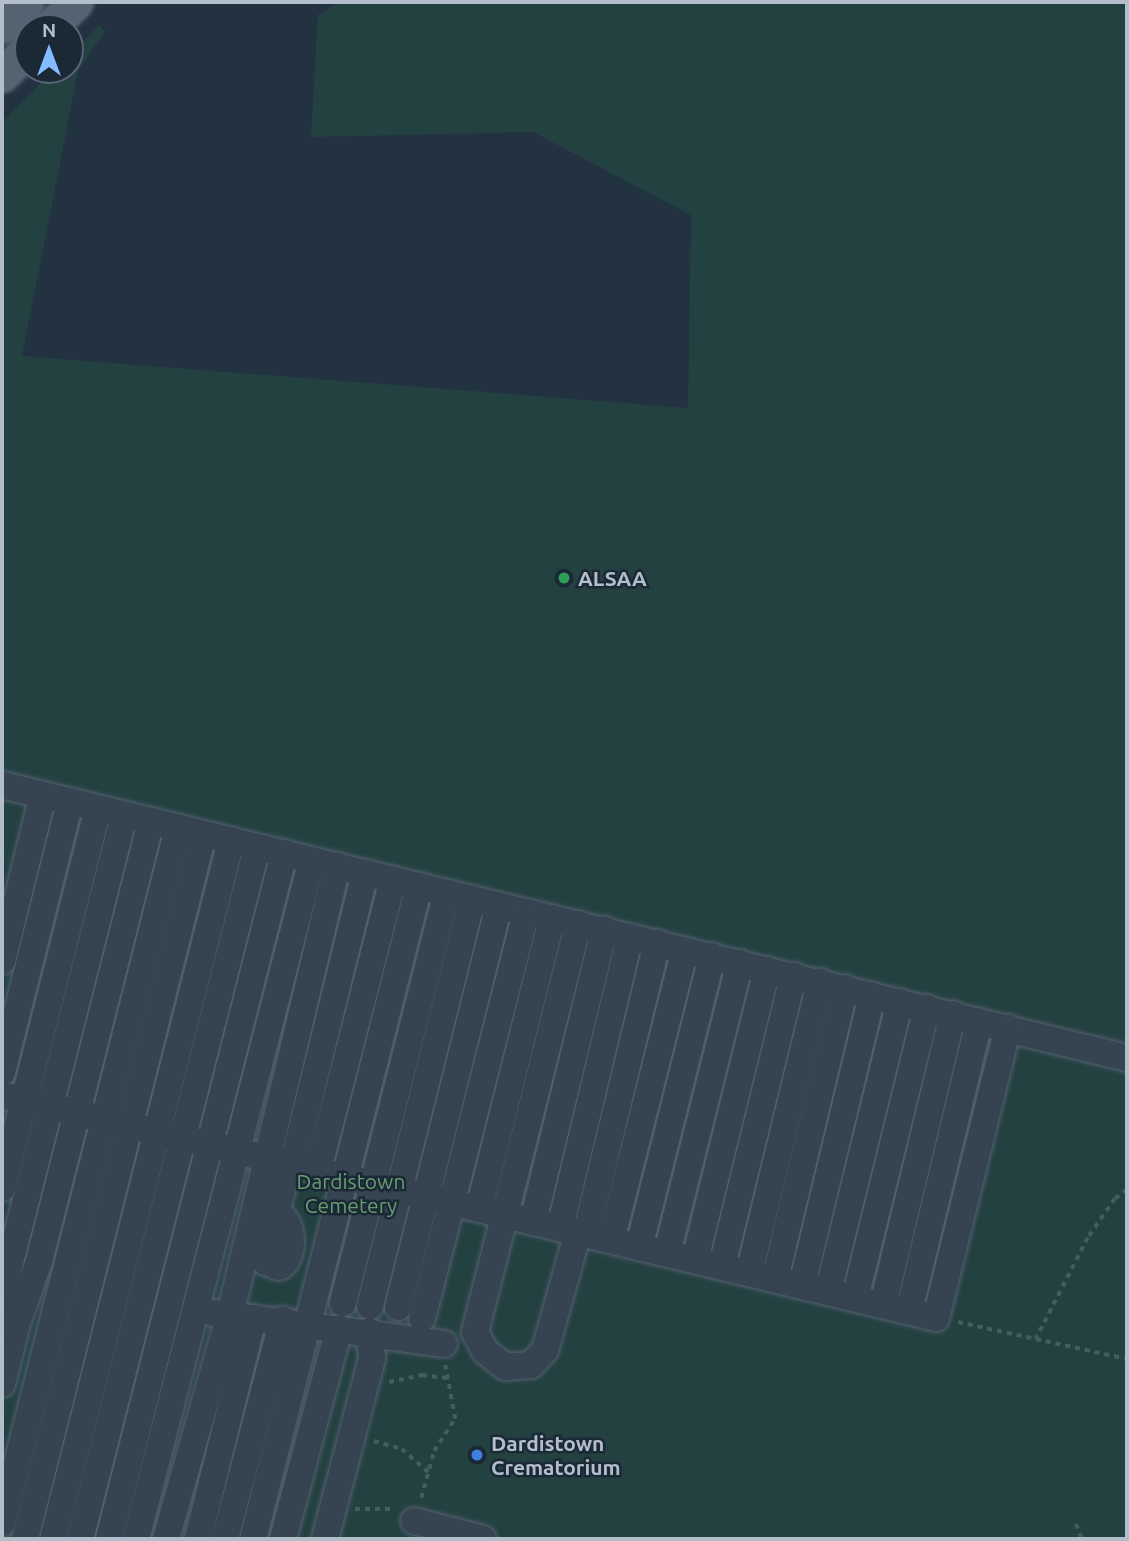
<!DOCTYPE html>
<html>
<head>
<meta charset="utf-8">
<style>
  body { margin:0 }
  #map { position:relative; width:1129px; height:1541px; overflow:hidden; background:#223241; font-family:Ubuntu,sans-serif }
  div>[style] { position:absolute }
  .green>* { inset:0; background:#244142 }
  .path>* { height:3.5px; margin-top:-1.75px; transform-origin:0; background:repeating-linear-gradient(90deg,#425e5f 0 5px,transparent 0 10px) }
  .roads { filter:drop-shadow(0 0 2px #54616e) drop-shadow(0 0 2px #54616e) }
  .minor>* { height:26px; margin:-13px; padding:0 13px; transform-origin:13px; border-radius:13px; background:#364351 }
  .minor>.ring { margin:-13px; padding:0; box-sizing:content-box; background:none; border:26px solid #364351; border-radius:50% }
  .major>* { height:33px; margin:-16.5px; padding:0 16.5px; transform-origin:16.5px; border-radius:16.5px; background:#546271 }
  .dots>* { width:19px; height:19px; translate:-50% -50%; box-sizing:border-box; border:4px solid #1b2836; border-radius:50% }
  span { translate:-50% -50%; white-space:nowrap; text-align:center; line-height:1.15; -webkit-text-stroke:5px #1b2836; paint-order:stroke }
  .poi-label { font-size:21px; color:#b3becb; font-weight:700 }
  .left { translate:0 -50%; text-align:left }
  .park-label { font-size:21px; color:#679f70 }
  .frame { position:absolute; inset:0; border:4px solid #b3becb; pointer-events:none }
  .north { position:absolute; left:14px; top:14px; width:70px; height:70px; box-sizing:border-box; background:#1b2836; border:2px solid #586472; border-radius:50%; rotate:0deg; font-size:19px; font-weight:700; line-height:28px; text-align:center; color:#b3becb }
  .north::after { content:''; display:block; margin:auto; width:24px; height:32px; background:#84bdff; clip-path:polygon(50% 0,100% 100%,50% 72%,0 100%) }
</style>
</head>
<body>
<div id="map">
  <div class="green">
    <div style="clip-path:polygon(339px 2px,1127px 2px,1127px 1539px,2px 1539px,2px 122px,54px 70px,70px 70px,70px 54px,99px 26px,105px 31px,78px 71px,22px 356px,688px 408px,691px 215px,533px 132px,311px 137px,318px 15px)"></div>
  </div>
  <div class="path">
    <div style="left:1127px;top:1190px;width:15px;rotate:143deg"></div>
    <div style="left:1115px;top:1199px;width:47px;rotate:124.7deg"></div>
    <div style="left:1088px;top:1238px;width:114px;rotate:117.2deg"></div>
    <div style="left:1036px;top:1339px;width:93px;rotate:12.4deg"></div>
    <div style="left:958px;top:1322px;width:80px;rotate:12.3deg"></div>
    <div style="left:389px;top:1382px;width:34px;rotate:-12deg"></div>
    <div style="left:422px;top:1375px;width:26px;rotate:7deg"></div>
    <div style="left:374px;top:1441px;width:29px;rotate:16deg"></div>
    <div style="left:402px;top:1449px;width:35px;rotate:41deg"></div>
    <div style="left:421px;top:1498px;width:49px;rotate:-74.5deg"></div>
    <div style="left:434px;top:1451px;width:38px;rotate:-57deg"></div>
    <div style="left:455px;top:1419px;width:55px;rotate:-100.5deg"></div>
    <div style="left:355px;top:1509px;width:37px"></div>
    <div style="left:1076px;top:1524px;width:16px;rotate:68deg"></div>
  </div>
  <div class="roads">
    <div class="minor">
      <div style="left:2px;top:785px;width:1158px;rotate:13.64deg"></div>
      <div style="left:2px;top:961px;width:171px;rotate:-76.1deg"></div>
      <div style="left:2px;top:1072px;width:278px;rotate:-75.9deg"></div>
      <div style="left:2px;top:1095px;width:960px;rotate:13.43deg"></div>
      <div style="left:936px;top:1318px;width:299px;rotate:-76.1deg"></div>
      <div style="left:293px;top:1164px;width:300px;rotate:-76.1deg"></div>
      <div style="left:318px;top:1170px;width:300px;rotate:-75.5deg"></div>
      <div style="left:2px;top:1188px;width:391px;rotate:-75.8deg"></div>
      <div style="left:479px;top:1209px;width:300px;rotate:-75.9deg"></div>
      <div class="ring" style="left:265px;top:1215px;width:-8px;height:-8px"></div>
      <div style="left:275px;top:1216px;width:55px;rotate:-75.2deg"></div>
      <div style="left:533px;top:1222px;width:301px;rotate:-76.3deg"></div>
      <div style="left:560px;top:1228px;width:299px;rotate:-76.5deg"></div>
      <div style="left:578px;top:1232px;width:123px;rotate:105.6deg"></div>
      <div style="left:545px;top:1350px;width:21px;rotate:133deg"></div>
      <div style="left:531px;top:1365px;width:26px;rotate:176deg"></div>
      <div style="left:505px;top:1367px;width:26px;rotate:-141deg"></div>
      <div style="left:485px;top:1351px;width:21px;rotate:-118deg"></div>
      <div style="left:475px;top:1332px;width:421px;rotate:-75.8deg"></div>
      <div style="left:586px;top:1234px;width:300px;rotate:-76.3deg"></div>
      <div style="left:611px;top:1240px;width:299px;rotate:-75.7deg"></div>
      <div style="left:639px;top:1247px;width:300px;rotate:-75.9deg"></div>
      <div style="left:667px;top:1253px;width:299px;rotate:-75.9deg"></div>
      <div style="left:695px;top:1260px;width:299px;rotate:-76.1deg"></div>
      <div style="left:265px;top:1262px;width:30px;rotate:-78deg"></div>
      <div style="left:722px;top:1266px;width:299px;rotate:-76.2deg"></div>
      <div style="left:749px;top:1273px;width:300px;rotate:-76.3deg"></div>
      <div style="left:775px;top:1279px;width:299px;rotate:-76.5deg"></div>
      <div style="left:802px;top:1285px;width:298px;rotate:-76.4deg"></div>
      <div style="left:828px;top:1292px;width:299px;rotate:-76.1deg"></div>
      <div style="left:2px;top:1294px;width:494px;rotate:-75.7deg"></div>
      <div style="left:855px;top:1298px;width:299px;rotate:-76.1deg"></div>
      <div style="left:343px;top:1303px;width:423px;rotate:-75.8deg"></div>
      <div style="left:883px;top:1305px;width:299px;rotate:-76.5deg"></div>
      <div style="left:370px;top:1306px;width:420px;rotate:-75.9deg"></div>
      <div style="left:398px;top:1307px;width:414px;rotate:-75.9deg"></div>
      <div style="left:909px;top:1311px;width:298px;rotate:-76.4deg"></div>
      <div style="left:213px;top:1313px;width:233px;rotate:7.6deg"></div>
      <div style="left:422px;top:1318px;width:419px;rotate:-75.6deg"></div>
      <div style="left:14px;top:1331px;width:74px;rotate:-70.3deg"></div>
      <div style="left:39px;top:1261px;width:454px;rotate:-75.7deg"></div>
      <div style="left:2px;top:1384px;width:59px;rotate:-76.2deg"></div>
      <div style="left:16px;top:1327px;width:12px;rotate:-104deg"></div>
      <div style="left:414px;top:1521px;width:71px;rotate:14.6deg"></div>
      <div style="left:2px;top:1523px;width:717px;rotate:-75.79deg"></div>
      <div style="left:25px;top:1539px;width:727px;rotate:-75.83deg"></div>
      <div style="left:53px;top:1539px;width:720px;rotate:-75.69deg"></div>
      <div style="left:80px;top:1539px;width:714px;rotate:-75.65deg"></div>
      <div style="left:109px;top:1539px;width:708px;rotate:-75.69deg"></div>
      <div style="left:136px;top:1539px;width:701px;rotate:-75.47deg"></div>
      <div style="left:166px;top:1539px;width:233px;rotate:-74.1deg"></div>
      <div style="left:230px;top:1315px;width:462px;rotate:-76.6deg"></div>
      <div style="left:198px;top:1539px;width:228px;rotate:-76deg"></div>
      <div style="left:225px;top:1539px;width:227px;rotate:-75.2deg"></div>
      <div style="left:253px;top:1539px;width:674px;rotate:-75.74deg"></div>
      <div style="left:283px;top:1539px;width:218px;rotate:-75.1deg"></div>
      <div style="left:325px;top:1539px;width:187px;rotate:-75.4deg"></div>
      <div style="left:372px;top:1358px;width:27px;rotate:-96deg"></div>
    </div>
    <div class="major">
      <div style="left:2px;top:26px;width:34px;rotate:-45deg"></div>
      <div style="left:49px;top:28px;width:37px;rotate:-44deg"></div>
      <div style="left:2px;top:75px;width:37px;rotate:-45deg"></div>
    </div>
  </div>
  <div class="dots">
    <div style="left:564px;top:578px;background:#2e9e5b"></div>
    <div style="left:477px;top:1455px;background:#3f7fe0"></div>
  </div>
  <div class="poi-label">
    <span class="left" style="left:578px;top:578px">ALSAA</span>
    <span class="left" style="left:491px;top:1455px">Dardistown<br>Crematorium</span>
  </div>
  <div class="park-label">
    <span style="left:351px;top:1193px">Dardistown<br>Cemetery</span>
  </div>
  <div class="frame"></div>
  <div class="north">N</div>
</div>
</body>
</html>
